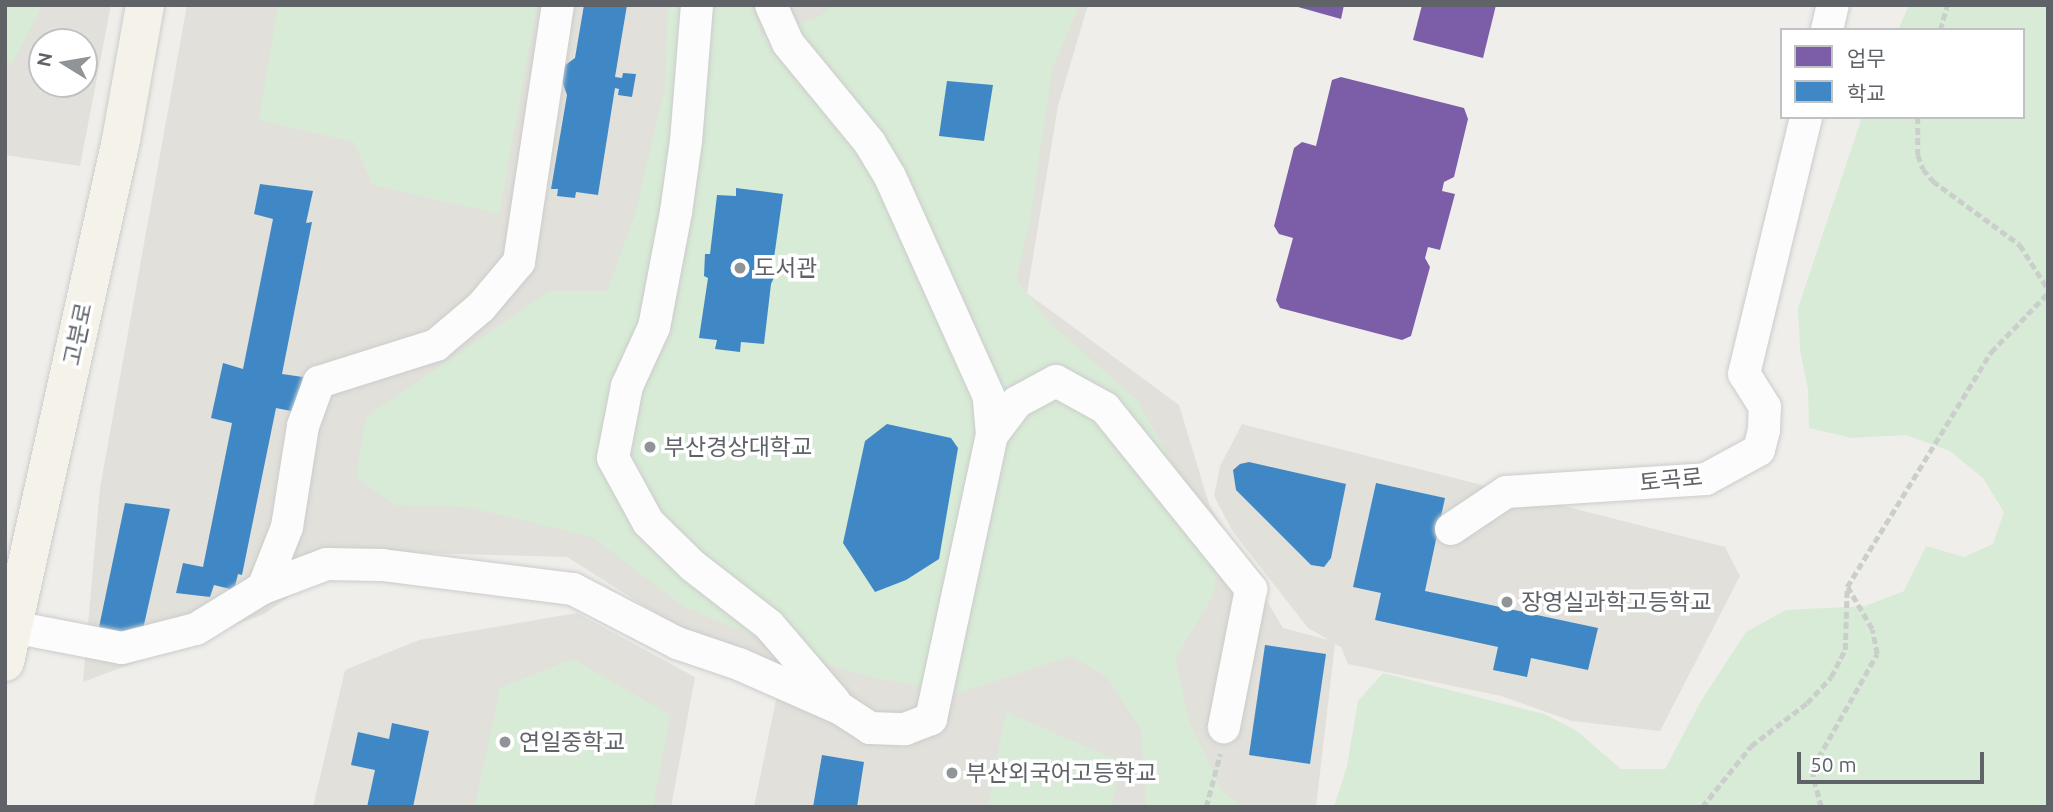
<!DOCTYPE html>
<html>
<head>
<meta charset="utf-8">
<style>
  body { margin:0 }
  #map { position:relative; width:2053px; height:812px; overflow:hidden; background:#efeeea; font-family:Ubuntu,"Noto Sans KR",sans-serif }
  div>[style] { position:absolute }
  .education>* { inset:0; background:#e2e0da }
  .green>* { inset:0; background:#d8ebd6 }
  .offices>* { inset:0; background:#7b5ea7 }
  .schools>* { inset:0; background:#3f88c5 }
  .path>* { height:4.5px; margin-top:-2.25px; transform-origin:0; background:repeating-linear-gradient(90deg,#cacfcc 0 7px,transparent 0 10.5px) }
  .roads { filter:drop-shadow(0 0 2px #cbcccc) drop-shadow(0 0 2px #cbcccc) }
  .minor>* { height:32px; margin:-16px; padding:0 16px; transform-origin:16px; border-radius:16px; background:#fdfcfc }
  .major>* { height:38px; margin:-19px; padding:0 19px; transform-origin:19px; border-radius:19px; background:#f4f2e9 }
  .dots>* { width:19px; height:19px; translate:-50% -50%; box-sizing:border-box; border:4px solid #fff; border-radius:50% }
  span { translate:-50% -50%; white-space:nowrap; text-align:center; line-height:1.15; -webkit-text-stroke:7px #fff; paint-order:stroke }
  .poi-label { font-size:23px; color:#5f6368 }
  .left { translate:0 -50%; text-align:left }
  .street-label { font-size:23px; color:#5f6368 }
  .frame { position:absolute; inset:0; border:7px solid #5f6368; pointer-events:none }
  .legend { position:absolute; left:1780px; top:28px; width:245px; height:91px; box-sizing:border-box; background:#fff; border:2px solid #bfc1c3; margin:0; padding:9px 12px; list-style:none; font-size:21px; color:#5f6368 }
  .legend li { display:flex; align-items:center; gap:14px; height:35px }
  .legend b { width:35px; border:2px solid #bfc1c3 }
  .north { position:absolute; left:28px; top:28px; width:70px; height:70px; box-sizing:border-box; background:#fff; border:2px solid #bfc1c3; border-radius:50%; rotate:281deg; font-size:19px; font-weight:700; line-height:28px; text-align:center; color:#5f6368 }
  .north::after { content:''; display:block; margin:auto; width:24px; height:32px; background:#919496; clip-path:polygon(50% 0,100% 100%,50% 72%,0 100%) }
  .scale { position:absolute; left:1797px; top:752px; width:187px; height:32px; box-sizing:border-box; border:4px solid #5f6368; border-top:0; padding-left:9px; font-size:21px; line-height:24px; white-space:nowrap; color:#5f6368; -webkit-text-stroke:5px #fff; paint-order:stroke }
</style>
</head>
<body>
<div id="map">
  <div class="education">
    <div style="clip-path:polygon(evenodd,5px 5px,111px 5px,80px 166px,5px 155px,5px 5px,42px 42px,84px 42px,84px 84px,42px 84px,42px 42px)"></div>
    <div style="clip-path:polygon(187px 5px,1088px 5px,1058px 106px,1027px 293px,1179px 405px,1209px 504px,1283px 628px,1329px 640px,1308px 628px,1233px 532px,1214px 496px,1220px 466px,1242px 424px,1725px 547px,1740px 576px,1660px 731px,1572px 721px,1501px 696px,1348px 664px,1341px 647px,1335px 644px,1316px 807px,754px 807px,778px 690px,567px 557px,355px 551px,264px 614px,83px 682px,100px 488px)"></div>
    <div style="clip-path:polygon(577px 613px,695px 677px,671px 807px,313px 807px,345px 670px,419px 640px)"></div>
  </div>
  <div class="green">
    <div style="clip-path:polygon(5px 5px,43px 5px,12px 63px,5px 59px)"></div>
    <div style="clip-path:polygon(278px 5px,537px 5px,499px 214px,373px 185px,354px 142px,259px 120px)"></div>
    <div style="clip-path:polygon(668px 5px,752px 5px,762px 37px,819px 17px,832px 5px,1079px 5px,1052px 70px,1029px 226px,1016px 279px,1050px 323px,1138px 401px,1222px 553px,1212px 597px,1175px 659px,1190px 723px,1222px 791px,1243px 807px,1146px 807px,1141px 730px,1107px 677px,1071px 656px,959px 693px,876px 678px,818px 662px,684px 607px,594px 538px,468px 507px,395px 505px,356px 477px,366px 417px,550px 291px,607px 291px,634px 218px,665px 88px)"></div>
    <div style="clip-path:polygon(1909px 5px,2048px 5px,2048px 807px,1334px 807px,1347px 766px,1358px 701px,1383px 673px,1544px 714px,1577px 731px,1621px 769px,1665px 769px,1701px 701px,1746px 632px,1786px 610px,1865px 606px,1904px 591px,1926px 546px,1964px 557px,1993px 544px,2004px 512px,1983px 478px,1950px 451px,1906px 435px,1852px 438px,1809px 428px,1808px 389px,1800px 350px,1798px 308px,1862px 117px,2023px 117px,2023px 30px,1898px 30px)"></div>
    <div style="clip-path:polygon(573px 659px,670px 715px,653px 807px,475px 807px,500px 688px)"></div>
    <div style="clip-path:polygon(1006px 712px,1121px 762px,1112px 807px,988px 807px)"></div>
  </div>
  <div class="offices">
    <div style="clip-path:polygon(1291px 5px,1344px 5px,1341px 19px)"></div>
    <div style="clip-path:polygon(1422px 5px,1496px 5px,1483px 58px,1413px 40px)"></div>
    <div style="clip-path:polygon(1341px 77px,1464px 108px,1468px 119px,1454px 177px,1444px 182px,1442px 191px,1455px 194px,1440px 250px,1428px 247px,1425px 258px,1430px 267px,1411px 336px,1402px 340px,1280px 308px,1276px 300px,1293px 238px,1279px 234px,1274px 226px,1294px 148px,1302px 142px,1316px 146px,1332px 80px)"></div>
  </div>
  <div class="schools">
    <div style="clip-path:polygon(584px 5px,627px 5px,615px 77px,622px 78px,623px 73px,636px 74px,632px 97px,618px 95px,619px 89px,615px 88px,598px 195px,576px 192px,575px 198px,557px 196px,558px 189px,551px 189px,567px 95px,562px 81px,564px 66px,575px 58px)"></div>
    <div style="clip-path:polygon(947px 81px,993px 85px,984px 141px,939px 136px)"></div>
    <div style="clip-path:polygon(260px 184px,313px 191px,306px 223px,312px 222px,282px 374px,303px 377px,296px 412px,276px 408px,242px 575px,238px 574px,234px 590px,214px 585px,210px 597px,176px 593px,183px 563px,203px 567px,232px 423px,211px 418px,223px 363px,243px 369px,273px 219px,254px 214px)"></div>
    <div style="clip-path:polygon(736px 188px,783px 194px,773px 265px,777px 271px,771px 284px,764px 344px,741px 342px,740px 352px,715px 349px,717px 340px,699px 338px,708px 278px,704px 276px,705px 254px,710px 254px,717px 195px,736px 196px)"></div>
    <div style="clip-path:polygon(887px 424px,951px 438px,958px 448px,939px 559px,906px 580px,875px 592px,843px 543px,865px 441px)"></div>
    <div style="clip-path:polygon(1249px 462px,1346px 484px,1331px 558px,1324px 567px,1311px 565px,1236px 490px,1233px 470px,1240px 464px)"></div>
    <div style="clip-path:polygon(1376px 483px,1445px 498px,1425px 591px,1598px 628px,1588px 670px,1531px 658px,1527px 677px,1493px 670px,1498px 647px,1375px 620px,1381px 593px,1353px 587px)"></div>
    <div style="clip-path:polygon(125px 503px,170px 509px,141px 638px,98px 632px)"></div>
    <div style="clip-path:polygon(1265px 645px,1326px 654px,1310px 764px,1249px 755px)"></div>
    <div style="clip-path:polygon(392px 723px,429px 731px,413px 807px,367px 807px,375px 770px,351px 765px,358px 732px,389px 739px)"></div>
    <div style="clip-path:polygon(822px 755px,864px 762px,857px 807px,813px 807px)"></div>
  </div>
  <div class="path">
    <div style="left:1940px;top:30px;width:26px;rotate:-74deg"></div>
    <div style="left:1918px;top:117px;width:38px;rotate:90deg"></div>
    <div style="left:1918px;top:155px;width:15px;rotate:70deg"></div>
    <div style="left:1923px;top:169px;width:16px;rotate:50deg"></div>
    <div style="left:1933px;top:181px;width:108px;rotate:36.3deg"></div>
    <div style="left:2020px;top:245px;width:52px;rotate:57.5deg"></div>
    <div style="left:1206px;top:807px;width:55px;rotate:-75.2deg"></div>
    <div style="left:1702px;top:807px;width:78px;rotate:-51.2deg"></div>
    <div style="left:1751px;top:746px;width:71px;rotate:-37.5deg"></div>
    <div style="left:1807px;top:703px;width:35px;rotate:-47deg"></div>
    <div style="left:1831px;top:677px;width:30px;rotate:-63deg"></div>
    <div style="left:1845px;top:650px;width:63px;rotate:-88.2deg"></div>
    <div style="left:1847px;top:587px;width:276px;rotate:-58.5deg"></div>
    <div style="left:1991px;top:352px;width:82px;rotate:-46deg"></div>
    <div style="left:1821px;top:807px;width:31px;rotate:-105deg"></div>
    <div style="left:1813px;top:777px;width:10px;rotate:-90deg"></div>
    <div style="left:1813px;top:767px;width:130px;rotate:-60.5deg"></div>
    <div style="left:1877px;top:654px;width:25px;rotate:-101deg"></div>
    <div style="left:1872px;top:629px;width:48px;rotate:-120.3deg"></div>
  </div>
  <div class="roads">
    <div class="minor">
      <div style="left:697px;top:5px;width:136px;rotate:94.6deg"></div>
      <div style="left:686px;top:141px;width:72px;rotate:98deg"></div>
      <div style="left:676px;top:212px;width:117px;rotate:100.8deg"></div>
      <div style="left:654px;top:327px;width:65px;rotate:114.6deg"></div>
      <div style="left:627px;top:386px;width:73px;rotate:101deg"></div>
      <div style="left:613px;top:458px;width:73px;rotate:61.3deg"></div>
      <div style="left:648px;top:522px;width:63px;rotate:44.4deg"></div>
      <div style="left:693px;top:566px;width:96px;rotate:37.8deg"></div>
      <div style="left:769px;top:625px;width:101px;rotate:49.4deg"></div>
      <div style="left:1827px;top:30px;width:26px;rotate:-77deg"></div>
      <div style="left:992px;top:435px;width:41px;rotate:-52.9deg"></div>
      <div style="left:1017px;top:402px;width:44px;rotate:-28.3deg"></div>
      <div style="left:1056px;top:381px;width:56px;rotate:28.9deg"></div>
      <div style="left:1105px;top:408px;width:233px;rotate:51.1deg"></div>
      <div style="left:1251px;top:589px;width:141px;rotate:101.1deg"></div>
      <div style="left:1451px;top:529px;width:66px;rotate:-33.9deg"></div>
      <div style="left:1506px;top:492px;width:200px;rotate:-3.7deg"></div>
      <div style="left:1706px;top:479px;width:60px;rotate:-28.7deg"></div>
      <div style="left:1759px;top:450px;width:21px;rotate:-76deg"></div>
      <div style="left:1764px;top:430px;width:23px;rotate:-88deg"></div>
      <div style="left:1765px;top:407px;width:39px;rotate:-122deg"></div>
      <div style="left:1744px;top:374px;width:264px;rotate:-76.4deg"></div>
      <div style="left:263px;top:588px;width:68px;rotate:-20.6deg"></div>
      <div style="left:327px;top:564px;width:55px;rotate:1deg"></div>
      <div style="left:382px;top:565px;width:193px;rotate:7.2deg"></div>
      <div style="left:573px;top:589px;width:117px;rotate:27.4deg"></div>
      <div style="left:677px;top:643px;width:65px;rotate:18.7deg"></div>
      <div style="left:739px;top:664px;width:111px;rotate:23.8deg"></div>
      <div style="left:841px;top:709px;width:35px;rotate:33deg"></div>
      <div style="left:870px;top:728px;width:35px;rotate:2deg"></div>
      <div style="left:905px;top:729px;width:28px;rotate:-21deg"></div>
      <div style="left:931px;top:719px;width:290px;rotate:-77.9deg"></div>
      <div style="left:992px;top:435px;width:38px;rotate:-95deg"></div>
      <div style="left:989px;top:397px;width:243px;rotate:-114.2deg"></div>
      <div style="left:889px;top:175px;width:37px;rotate:-121deg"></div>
      <div style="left:870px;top:143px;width:129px;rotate:-129.4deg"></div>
      <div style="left:788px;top:43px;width:42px;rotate:-114.1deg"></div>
      <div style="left:5px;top:619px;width:11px;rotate:45deg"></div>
      <div style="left:13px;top:627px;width:111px;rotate:10.9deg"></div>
      <div style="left:122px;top:648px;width:76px;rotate:-14.4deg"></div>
      <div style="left:196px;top:629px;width:79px;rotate:-31.5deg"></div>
      <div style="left:263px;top:588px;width:66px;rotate:-68.5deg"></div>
      <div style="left:287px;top:527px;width:102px;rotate:-81deg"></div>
      <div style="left:303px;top:426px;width:47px;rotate:-70deg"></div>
      <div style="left:319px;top:382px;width:123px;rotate:-17.5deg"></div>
      <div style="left:436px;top:345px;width:59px;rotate:-40.2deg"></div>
      <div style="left:481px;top:307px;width:59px;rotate:-49.8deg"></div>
      <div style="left:519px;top:262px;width:260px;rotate:-81.4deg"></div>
    </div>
    <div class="major">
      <div style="left:5px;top:662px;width:535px;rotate:-77.47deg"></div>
      <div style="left:121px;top:140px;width:137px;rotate:-79.9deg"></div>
    </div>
  </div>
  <div class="dots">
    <div style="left:740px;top:268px;background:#919496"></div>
    <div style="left:650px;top:447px;background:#919496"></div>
    <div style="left:1507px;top:602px;background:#919496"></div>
    <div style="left:505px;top:742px;background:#919496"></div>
    <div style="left:952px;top:773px;background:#919496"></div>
  </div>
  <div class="poi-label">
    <span class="left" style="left:754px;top:268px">도서관</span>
    <span class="left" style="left:664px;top:447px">부산경상대학교</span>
    <span class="left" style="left:1521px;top:602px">장영실과학고등학교</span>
    <span class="left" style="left:519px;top:742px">연일중학교</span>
    <span class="left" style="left:966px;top:773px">부산외국어고등학교</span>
  </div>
  <div class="street-label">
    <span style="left:78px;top:334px;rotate:-78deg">고분로</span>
    <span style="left:1671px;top:480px;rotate:-6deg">토곡로</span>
  </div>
  <div class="frame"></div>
  <ul class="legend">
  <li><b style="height:19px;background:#7b5ea7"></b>업무</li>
  <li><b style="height:19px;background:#3f88c5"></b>학교</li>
  </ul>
  <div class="north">N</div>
  <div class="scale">50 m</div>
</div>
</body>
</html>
